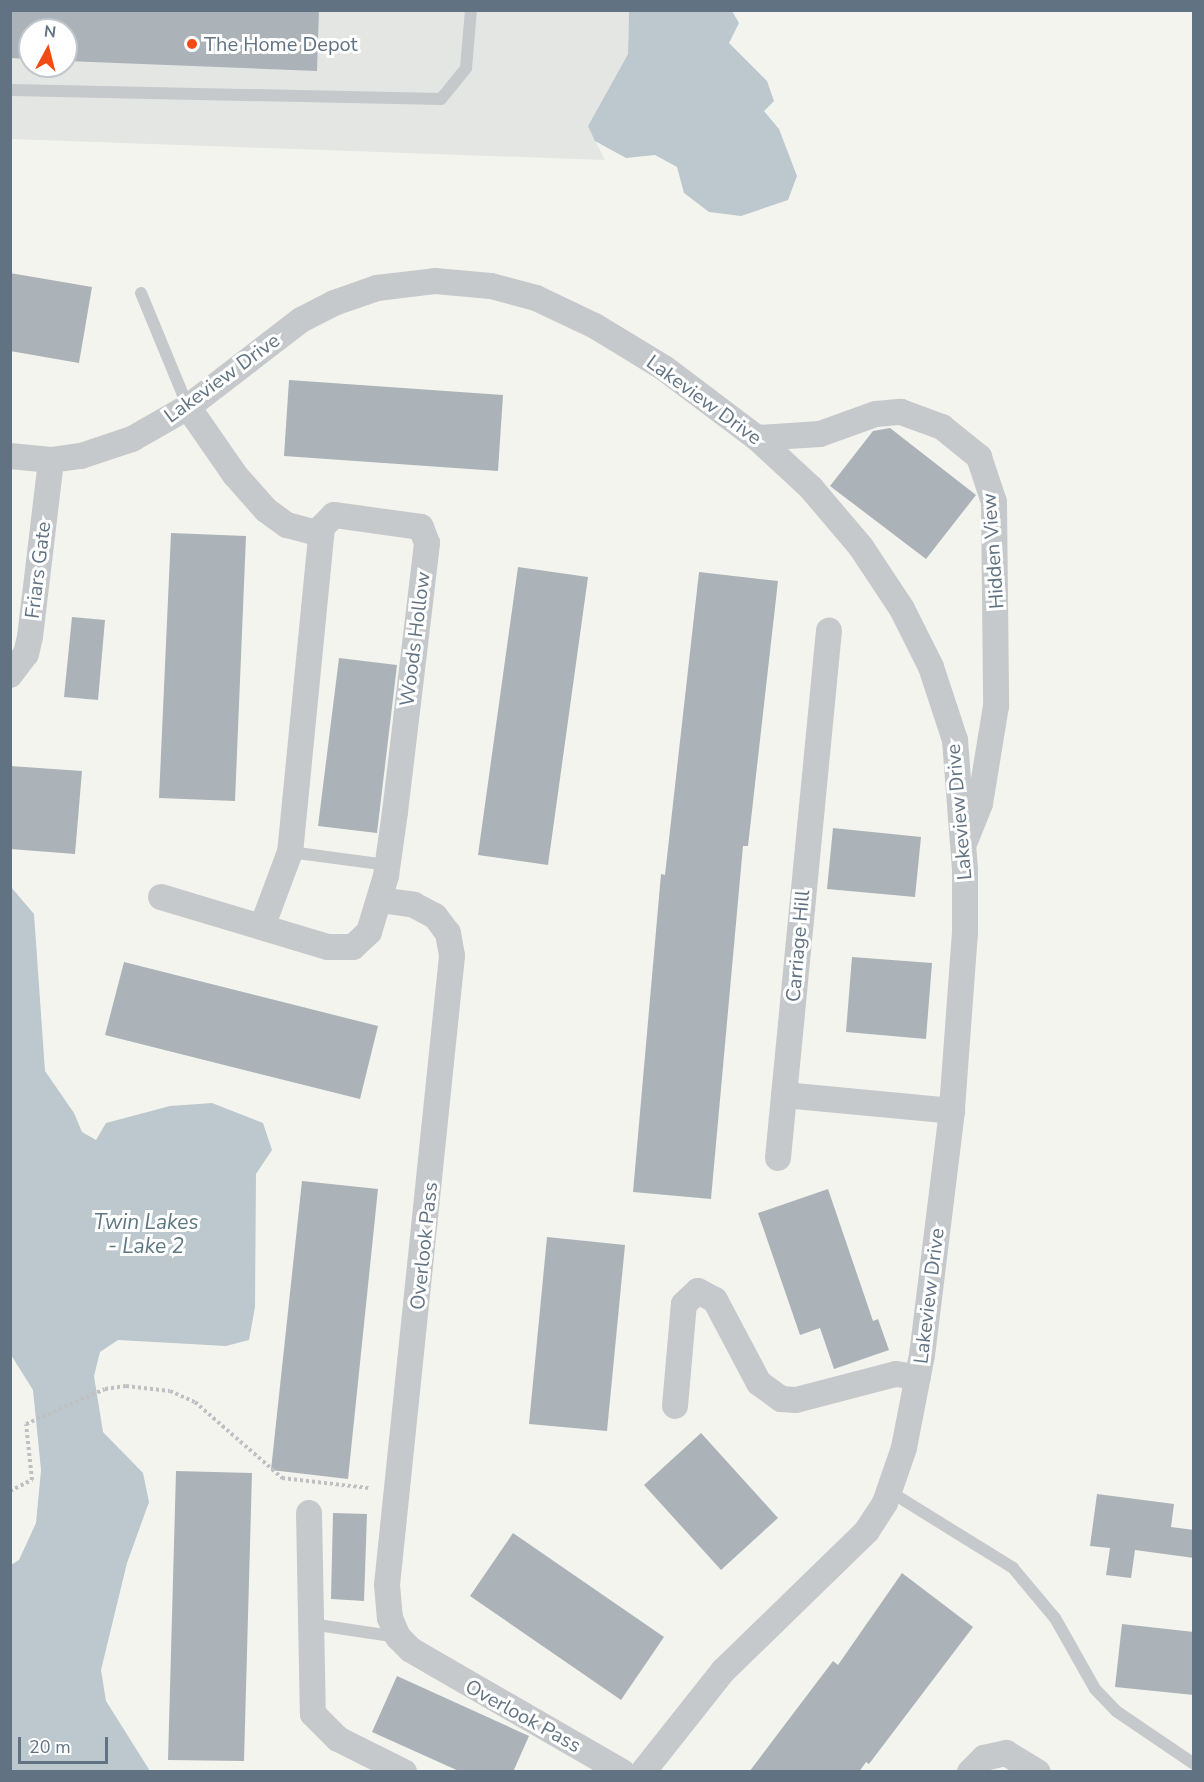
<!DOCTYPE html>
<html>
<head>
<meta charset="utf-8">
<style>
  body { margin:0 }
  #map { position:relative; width:1204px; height:1782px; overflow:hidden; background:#f4f4ef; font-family:"Nunito Sans",sans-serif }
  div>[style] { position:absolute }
  .built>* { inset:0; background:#e4e6e3 }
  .water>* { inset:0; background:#bcc8cd }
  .building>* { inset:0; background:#abb3b8 }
  .path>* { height:4px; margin-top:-2px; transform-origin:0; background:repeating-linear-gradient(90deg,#bfc0c2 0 3px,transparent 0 6px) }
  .lane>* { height:12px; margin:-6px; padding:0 6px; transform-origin:6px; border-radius:6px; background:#c6c9cc }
  .street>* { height:26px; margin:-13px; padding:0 13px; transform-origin:13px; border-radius:13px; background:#c6c9cc }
  .dots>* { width:16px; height:16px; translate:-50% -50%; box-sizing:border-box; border:3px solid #fff; border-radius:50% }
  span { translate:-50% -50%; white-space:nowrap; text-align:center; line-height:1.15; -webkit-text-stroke:6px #fff; paint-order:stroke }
  .poi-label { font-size:20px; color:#617383 }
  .left { translate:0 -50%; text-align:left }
  .street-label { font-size:20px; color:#617383 }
  .water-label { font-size:21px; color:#5c7781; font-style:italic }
  .frame { position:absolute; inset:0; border:12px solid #617383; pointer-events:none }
  .north { position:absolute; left:18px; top:18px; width:60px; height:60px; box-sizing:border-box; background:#fff; border:2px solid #c0c7cd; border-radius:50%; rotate:7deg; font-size:16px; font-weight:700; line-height:24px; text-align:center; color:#617383 }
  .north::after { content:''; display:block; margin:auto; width:21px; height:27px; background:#f04b14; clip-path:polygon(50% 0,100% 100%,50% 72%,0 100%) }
  .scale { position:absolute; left:18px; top:1737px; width:90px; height:27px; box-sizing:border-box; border:3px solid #617383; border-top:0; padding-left:8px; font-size:18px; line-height:21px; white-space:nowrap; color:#617383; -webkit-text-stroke:4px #fff; paint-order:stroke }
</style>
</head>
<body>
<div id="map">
  <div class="built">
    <div style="clip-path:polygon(evenodd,11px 11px,629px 11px,628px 54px,588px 126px,605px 160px,11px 139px,11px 11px,30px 30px,66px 30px,66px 66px,30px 66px,30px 30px)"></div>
  </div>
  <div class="water">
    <div style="clip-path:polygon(629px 11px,732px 11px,739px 23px,729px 43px,767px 81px,774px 101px,764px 111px,779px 129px,797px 176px,788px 200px,741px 216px,709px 212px,684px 193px,677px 167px,655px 155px,626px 158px,595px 141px,588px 126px,628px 54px)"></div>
    <div style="clip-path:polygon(11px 887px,34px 914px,45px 1071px,74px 1113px,82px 1132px,96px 1140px,106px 1123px,170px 1106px,212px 1103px,263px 1123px,272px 1150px,256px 1174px,255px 1307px,249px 1340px,226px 1346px,118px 1340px,100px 1352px,94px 1376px,103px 1432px,143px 1473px,149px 1502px,127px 1563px,101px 1670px,106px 1701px,150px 1771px,11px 1771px,11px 1565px,19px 1560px,36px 1523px,41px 1470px,33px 1390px,11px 1355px)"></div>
  </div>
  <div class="building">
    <div style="clip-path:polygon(10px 10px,319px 10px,317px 71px,66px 61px,66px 30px,30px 30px,30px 59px,10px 58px)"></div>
    <div style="clip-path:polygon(10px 273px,92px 287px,79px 363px,10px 351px)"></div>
    <div style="clip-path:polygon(289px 380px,503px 395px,498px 471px,284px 456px)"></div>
    <div style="clip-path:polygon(890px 428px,976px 495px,926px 559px,830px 486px,873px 431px)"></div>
    <div style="clip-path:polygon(171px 533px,246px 536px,235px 801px,159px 798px)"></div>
    <div style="clip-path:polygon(518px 567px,588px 577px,548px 865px,478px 855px)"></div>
    <div style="clip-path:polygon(699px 572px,778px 581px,748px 846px,743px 846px,711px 1199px,633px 1192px,661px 874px,665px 875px)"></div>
    <div style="clip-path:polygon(72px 617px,105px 620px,98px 700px,64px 697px)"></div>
    <div style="clip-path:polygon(339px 658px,397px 665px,377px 833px,318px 826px)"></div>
    <div style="clip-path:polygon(10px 766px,82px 771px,75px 854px,10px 849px)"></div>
    <div style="clip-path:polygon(833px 828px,921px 837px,915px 897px,827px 889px)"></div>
    <div style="clip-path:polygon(852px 957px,932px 963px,926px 1039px,846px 1032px)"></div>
    <div style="clip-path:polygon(124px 962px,378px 1026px,360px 1099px,105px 1035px)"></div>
    <div style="clip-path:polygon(302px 1181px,378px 1189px,348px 1479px,271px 1470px)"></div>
    <div style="clip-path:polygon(828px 1189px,873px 1321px,878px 1319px,889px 1350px,834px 1369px,820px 1328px,800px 1335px,758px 1213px)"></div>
    <div style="clip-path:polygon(547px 1237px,625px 1245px,607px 1431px,529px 1424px)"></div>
    <div style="clip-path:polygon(701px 1433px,778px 1518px,721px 1570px,644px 1485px)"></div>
    <div style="clip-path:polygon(176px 1471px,252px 1473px,244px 1761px,168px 1760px)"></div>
    <div style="clip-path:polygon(1097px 1494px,1174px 1504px,1171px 1527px,1194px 1530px,1194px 1558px,1135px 1550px,1131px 1578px,1106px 1575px,1110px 1548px,1090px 1546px)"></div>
    <div style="clip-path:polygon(333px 1513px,367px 1514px,364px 1601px,331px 1599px)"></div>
    <div style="clip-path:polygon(513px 1533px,664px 1637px,621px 1700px,470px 1596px)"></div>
    <div style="clip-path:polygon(902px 1573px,973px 1627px,869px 1764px,866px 1762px,859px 1772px,749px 1772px,833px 1661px,838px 1665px)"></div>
    <div style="clip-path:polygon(1122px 1624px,1194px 1632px,1194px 1695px,1115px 1687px)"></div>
    <div style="clip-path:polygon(397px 1676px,529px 1736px,513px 1772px,461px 1772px,372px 1732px)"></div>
  </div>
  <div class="path">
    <div style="left:10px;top:1491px;width:25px;rotate:-27deg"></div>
    <div style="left:32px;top:1480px;width:56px;rotate:-96.1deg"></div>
    <div style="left:26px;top:1424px;width:86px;rotate:-23.9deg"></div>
    <div style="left:105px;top:1389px;width:21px;rotate:-8deg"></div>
    <div style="left:126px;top:1386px;width:44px;rotate:6.5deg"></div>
    <div style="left:170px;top:1391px;width:27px;rotate:24deg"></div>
    <div style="left:195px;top:1402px;width:116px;rotate:41.1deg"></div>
    <div style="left:282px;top:1478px;width:88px;rotate:6.6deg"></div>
  </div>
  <div class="lane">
    <div style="left:10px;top:90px;width:431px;rotate:1.2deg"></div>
    <div style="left:441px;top:99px;width:40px;rotate:-51deg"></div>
    <div style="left:466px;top:68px;width:58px;rotate:-85.1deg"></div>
    <div style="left:141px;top:293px;width:123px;rotate:67.6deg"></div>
    <div style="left:290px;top:852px;width:99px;rotate:7.6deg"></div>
    <div style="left:889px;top:1491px;width:146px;rotate:31.8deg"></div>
    <div style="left:1013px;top:1568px;width:65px;rotate:50deg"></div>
    <div style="left:1055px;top:1618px;width:81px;rotate:60.6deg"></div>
    <div style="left:1095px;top:1689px;width:30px;rotate:46deg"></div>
    <div style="left:1116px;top:1711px;width:94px;rotate:34.2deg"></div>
    <div style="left:311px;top:1624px;width:88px;rotate:8.5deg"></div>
  </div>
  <div class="street">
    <div style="left:188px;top:407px;width:83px;rotate:55.3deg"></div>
    <div style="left:235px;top:475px;width:47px;rotate:48.5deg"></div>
    <div style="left:266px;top:510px;width:26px;rotate:36deg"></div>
    <div style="left:287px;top:525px;width:35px;rotate:15deg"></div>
    <div style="left:757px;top:438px;width:63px;rotate:-3.6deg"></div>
    <div style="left:820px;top:434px;width:59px;rotate:-19.7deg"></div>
    <div style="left:876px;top:414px;width:25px;rotate:-5deg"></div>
    <div style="left:901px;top:412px;width:44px;rotate:20.1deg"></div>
    <div style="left:942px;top:427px;width:48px;rotate:39deg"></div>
    <div style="left:979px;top:457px;width:47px;rotate:71.6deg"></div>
    <div style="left:994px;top:502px;width:204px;rotate:89.4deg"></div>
    <div style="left:996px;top:706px;width:99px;rotate:99.3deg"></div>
    <div style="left:980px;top:804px;width:40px;rotate:112deg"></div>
    <div style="left:10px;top:456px;width:41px;rotate:5.6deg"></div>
    <div style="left:51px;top:460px;width:30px;rotate:-8deg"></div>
    <div style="left:81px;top:456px;width:54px;rotate:-18.4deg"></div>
    <div style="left:132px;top:439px;width:64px;rotate:-29.7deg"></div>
    <div style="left:188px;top:407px;width:143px;rotate:-37.6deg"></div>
    <div style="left:301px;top:320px;width:37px;rotate:-27deg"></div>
    <div style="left:334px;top:303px;width:46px;rotate:-19.2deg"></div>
    <div style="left:377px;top:288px;width:58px;rotate:-6.9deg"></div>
    <div style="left:435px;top:281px;width:56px;rotate:5.1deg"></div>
    <div style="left:491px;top:286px;width:47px;rotate:14.9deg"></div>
    <div style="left:536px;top:298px;width:65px;rotate:25.4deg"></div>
    <div style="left:595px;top:326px;width:81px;rotate:31.3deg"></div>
    <div style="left:664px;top:368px;width:116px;rotate:37deg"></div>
    <div style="left:757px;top:438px;width:74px;rotate:42.8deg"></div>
    <div style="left:811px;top:488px;width:77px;rotate:49.7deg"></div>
    <div style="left:861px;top:547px;width:74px;rotate:56.5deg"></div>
    <div style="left:902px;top:609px;width:65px;rotate:63.4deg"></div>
    <div style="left:931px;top:667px;width:77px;rotate:71.8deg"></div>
    <div style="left:955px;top:740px;width:130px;rotate:85.6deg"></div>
    <div style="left:965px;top:870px;width:62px;rotate:90deg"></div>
    <div style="left:965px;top:932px;width:179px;rotate:94.2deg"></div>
    <div style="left:952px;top:1111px;width:246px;rotate:97deg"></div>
    <div style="left:922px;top:1355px;width:95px;rotate:101deg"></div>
    <div style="left:904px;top:1448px;width:58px;rotate:109.1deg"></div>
    <div style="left:885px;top:1503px;width:33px;rotate:123deg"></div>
    <div style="left:867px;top:1531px;width:201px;rotate:135.8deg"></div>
    <div style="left:723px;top:1671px;width:129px;rotate:128.4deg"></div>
    <div style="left:10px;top:675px;width:26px;rotate:-53deg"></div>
    <div style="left:26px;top:654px;width:17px;rotate:-77deg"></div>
    <div style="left:30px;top:637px;width:178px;rotate:-83.2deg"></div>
    <div style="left:161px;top:897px;width:174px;rotate:16.7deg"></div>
    <div style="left:328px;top:947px;width:25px"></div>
    <div style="left:353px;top:947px;width:22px;rotate:-43deg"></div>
    <div style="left:369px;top:932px;width:59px;rotate:-73.1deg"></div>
    <div style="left:386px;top:876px;width:65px;rotate:-82deg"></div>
    <div style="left:395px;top:812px;width:271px;rotate:-83.2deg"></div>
    <div style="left:427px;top:543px;width:17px;rotate:-111deg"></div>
    <div style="left:421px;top:527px;width:88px;rotate:-172.1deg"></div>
    <div style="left:334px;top:515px;width:17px;rotate:135deg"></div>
    <div style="left:322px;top:527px;width:327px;rotate:95.6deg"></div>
    <div style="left:290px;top:852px;width:80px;rotate:110.5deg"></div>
    <div style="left:380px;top:900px;width:34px;rotate:8deg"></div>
    <div style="left:414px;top:905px;width:24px;rotate:28deg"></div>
    <div style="left:435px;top:916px;width:21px;rotate:53deg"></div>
    <div style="left:448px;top:933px;width:23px;rotate:80deg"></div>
    <div style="left:452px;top:956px;width:632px;rotate:95.9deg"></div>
    <div style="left:387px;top:1585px;width:33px;rotate:85deg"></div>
    <div style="left:390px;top:1618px;width:21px;rotate:67deg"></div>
    <div style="left:398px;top:1637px;width:18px;rotate:45deg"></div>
    <div style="left:411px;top:1650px;width:244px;rotate:30deg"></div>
    <div style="left:784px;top:1095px;width:169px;rotate:5.4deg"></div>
    <div style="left:778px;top:1158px;width:530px;rotate:-84.48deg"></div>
    <div style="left:675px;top:1406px;width:102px;rotate:-85deg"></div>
    <div style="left:684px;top:1304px;width:19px;rotate:-43deg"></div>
    <div style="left:698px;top:1291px;width:19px;rotate:28deg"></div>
    <div style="left:715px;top:1300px;width:94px;rotate:62.1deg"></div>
    <div style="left:759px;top:1383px;width:27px;rotate:36deg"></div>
    <div style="left:781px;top:1399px;width:15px;rotate:4deg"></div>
    <div style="left:796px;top:1400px;width:103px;rotate:-14.6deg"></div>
    <div style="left:896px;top:1374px;width:22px;rotate:8deg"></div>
    <div style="left:309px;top:1513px;width:201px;rotate:88.9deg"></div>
    <div style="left:313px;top:1714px;width:35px;rotate:45deg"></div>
    <div style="left:338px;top:1739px;width:74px;rotate:26.6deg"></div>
    <div style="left:970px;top:1772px;width:20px;rotate:-45deg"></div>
    <div style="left:984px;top:1758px;width:23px;rotate:-13deg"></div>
    <div style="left:1006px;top:1753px;width:37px;rotate:31deg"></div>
  </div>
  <div class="dots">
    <div style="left:192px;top:44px;background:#f04b14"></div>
  </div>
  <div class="poi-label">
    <span class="left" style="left:204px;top:44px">The Home Depot</span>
  </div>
  <div class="street-label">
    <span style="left:222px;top:378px;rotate:-36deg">Lakeview Drive</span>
    <span style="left:704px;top:400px;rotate:36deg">Lakeview Drive</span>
    <span style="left:993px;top:551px;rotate:-94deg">Hidden View</span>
    <span style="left:38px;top:570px;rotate:-83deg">Friars Gate</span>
    <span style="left:415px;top:639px;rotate:-83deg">Woods Hollow</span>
    <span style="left:959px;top:812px;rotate:-95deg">Lakeview Drive</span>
    <span style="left:798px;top:946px;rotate:-85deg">Carriage Hill</span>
    <span style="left:424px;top:1246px;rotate:-84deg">Overlook Pass</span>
    <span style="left:929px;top:1296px;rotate:-83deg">Lakeview Drive</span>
    <span style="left:523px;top:1716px;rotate:29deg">Overlook Pass</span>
  </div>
  <div class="water-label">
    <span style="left:146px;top:1234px">Twin Lakes<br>- Lake 2</span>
  </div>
  <div class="frame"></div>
  <div class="north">N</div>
  <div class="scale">20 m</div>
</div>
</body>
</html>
